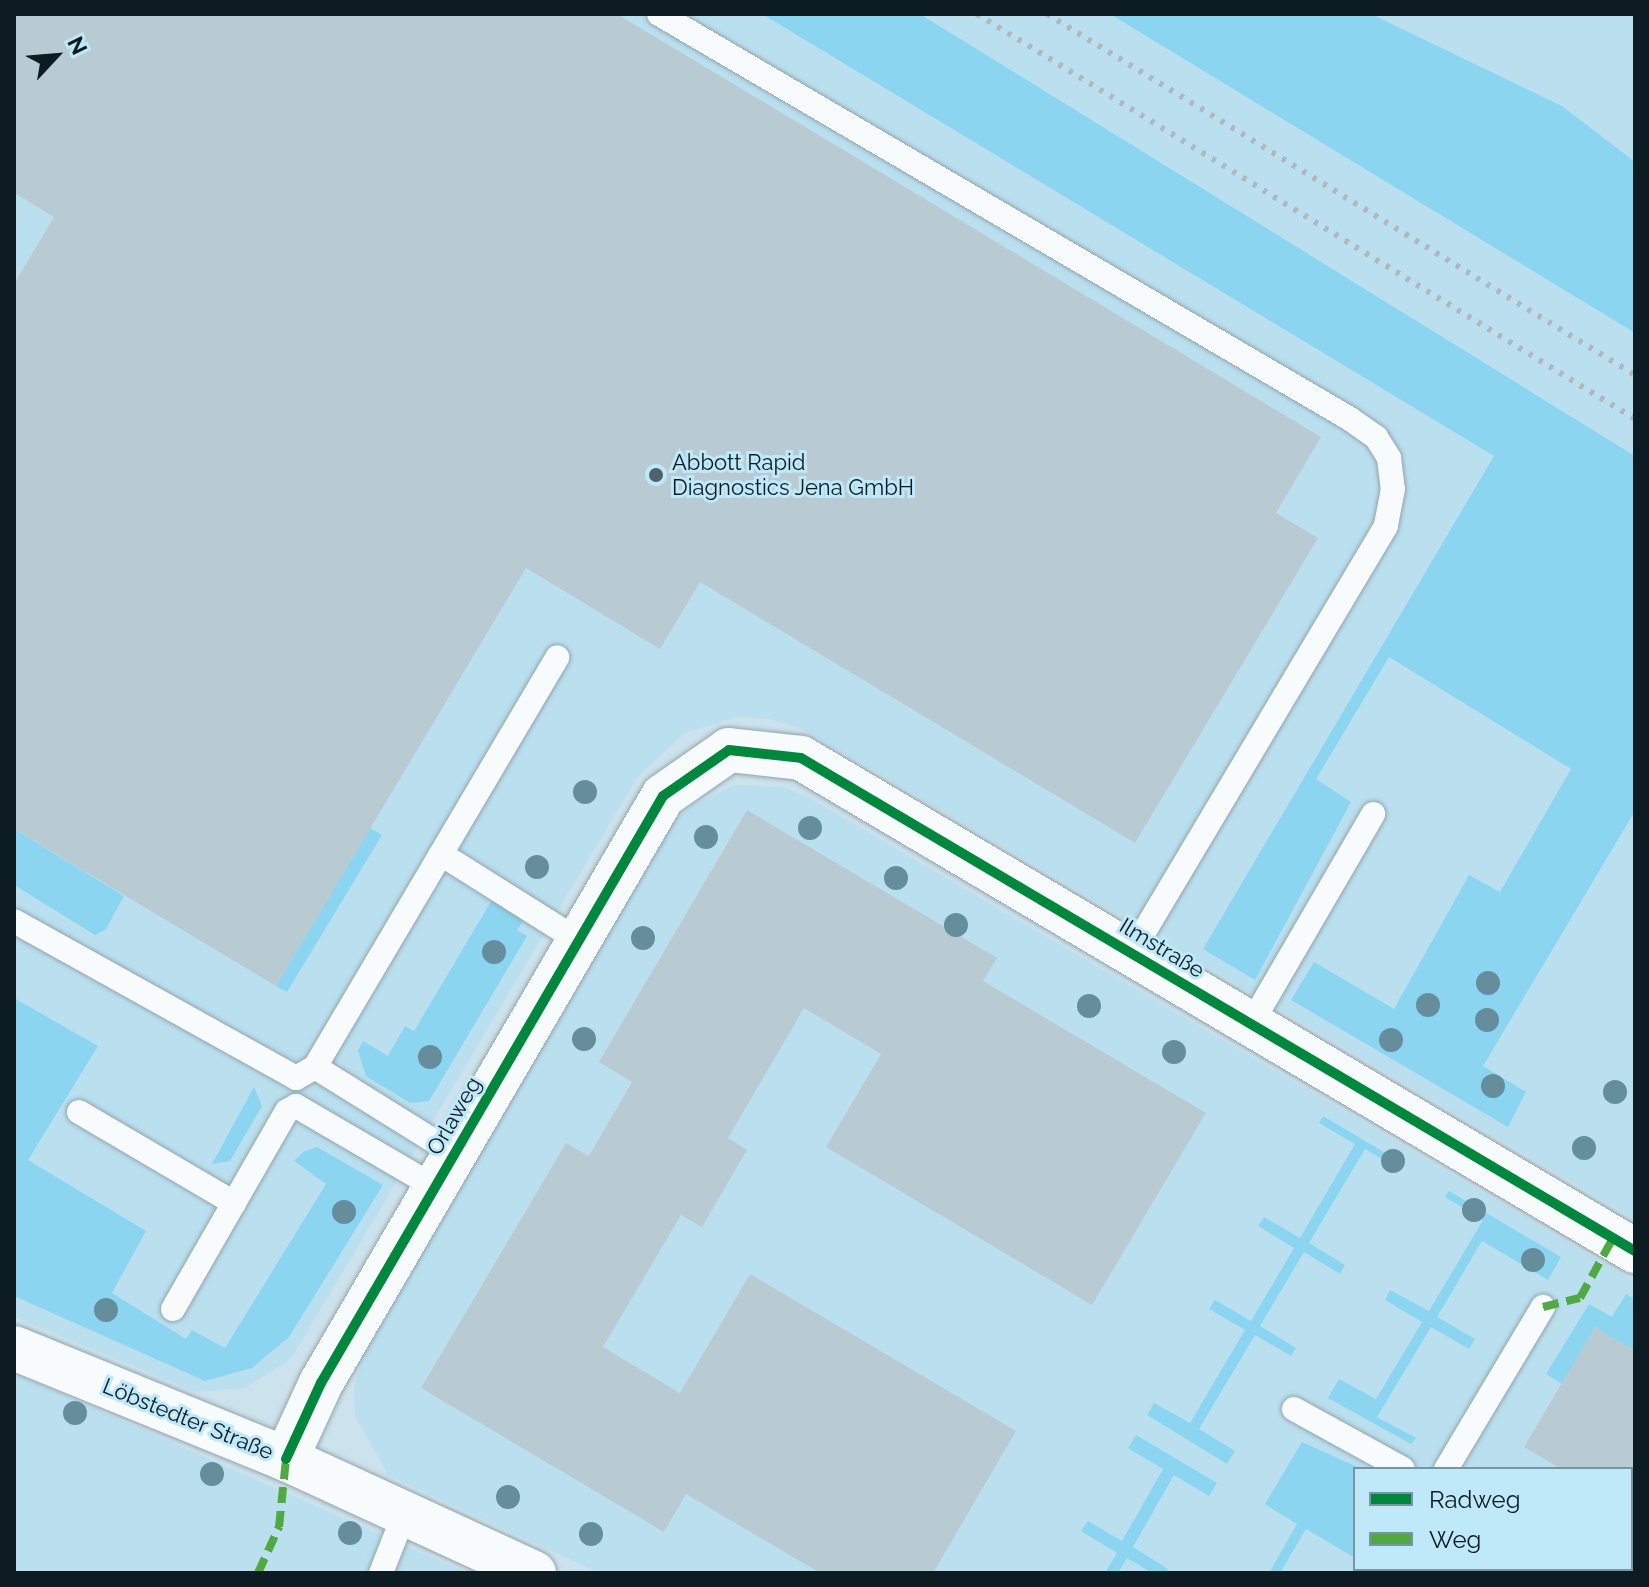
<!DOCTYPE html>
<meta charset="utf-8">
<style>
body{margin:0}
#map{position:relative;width:1649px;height:1587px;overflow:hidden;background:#cce2ec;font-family:Raleway,sans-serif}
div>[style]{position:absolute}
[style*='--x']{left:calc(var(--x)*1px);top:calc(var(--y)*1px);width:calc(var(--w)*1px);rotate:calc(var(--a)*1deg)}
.built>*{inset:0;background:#bae0f0}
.green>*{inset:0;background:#8bd5f0}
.building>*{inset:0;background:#b9cbd2}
.roads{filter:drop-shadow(0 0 2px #94a5ac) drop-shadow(0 0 2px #94a5ac)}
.service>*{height:24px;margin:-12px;padding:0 12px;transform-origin:12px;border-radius:12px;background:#f7fbfc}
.minor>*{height:44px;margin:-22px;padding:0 22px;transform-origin:22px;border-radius:22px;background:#f7fbfc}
.rail>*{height:6px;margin-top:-3px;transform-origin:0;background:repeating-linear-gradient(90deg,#b2b8ba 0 4px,transparent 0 12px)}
.quiet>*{height:8px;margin-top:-4px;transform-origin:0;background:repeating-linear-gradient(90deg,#50a943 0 16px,transparent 0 24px)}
.cycleway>*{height:10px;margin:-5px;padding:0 5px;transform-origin:5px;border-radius:5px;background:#00873e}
.trees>*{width:24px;height:24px;margin:-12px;border-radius:50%;background:#668d9c}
.dots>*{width:22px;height:22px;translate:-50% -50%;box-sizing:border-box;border:4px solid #bfe8f9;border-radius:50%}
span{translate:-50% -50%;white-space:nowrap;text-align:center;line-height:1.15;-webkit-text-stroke:6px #bfe8f9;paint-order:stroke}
.poi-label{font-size:22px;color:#0c1c22}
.left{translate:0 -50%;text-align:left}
.street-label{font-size:22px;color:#0c1c22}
.frame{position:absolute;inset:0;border:16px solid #0c1c22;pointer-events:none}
.legend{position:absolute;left:1353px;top:1467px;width:280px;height:104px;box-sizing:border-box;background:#bfe8f9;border:2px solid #7796a3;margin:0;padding:10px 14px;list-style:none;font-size:24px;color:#0c1c22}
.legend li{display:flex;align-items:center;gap:16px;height:40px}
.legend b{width:40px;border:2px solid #7796a3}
.north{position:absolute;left:16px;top:16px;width:80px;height:80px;-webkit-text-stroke:6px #bfe8f9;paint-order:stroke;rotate:64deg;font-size:22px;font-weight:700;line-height:32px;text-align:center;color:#0c1c22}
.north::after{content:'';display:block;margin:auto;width:28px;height:36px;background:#0c1c22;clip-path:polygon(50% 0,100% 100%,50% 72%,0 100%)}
</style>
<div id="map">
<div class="built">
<div style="clip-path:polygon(14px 14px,762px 14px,1635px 540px,1635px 1219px,855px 759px,802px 729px,771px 719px,737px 717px,685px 733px,637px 778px,291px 1359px,245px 1388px,196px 1392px,14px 1317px)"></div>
<div style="clip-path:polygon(920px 14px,1110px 14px,1423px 202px,1635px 333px,1635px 456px)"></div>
<div style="clip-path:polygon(1371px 14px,1635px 14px,1635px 162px,1623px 154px)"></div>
<div style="clip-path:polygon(evenodd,734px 785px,784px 787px,812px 799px,1635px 1282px,1635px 1573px,599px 1573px,388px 1475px,355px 1416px,354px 1386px,365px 1347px,674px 822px,691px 806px,734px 785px,1355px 1469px,1631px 1469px,1631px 1569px,1355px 1569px,1355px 1469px)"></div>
<div style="clip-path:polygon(14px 1373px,341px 1517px,467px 1573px,14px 1573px)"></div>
</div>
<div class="green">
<div style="clip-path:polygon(762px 14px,920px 14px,1635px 456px,1635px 811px,1483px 1066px,1526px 1092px,1508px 1127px,1291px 1000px,1314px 962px,1394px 1009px,1469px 875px,1500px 892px,1571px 769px,1389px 657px,1316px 779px,1351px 802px,1255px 980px,1203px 949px,1494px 456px)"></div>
<div style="clip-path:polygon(1110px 14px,1371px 14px,1562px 106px,1635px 162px,1635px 333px)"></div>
<div style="clip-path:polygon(370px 828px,382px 835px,287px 992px,276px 986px)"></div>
<div style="clip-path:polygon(14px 829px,124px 896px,106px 929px,95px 935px,14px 885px)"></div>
<div style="clip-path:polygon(492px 900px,523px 921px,517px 930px,527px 936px,429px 1101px,410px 1103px,366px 1076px,358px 1051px,363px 1041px,388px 1056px,405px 1026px,414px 1031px)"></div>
<div style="clip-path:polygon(14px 998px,98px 1046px,28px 1160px,146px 1231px,112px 1293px,186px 1339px,192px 1330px,225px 1348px,326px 1184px,294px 1161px,303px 1152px,317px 1147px,383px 1185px,289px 1337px,252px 1368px,205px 1381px,14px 1296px)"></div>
<div style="clip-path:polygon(254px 1087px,262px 1106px,230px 1161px,212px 1164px)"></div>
<div style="clip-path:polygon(1323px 1116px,1404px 1164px,1401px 1170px,1365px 1149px,1309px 1243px,1345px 1265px,1340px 1274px,1304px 1252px,1260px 1326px,1296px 1348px,1291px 1356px,1255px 1335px,1199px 1429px,1235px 1451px,1227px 1464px,1147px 1415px,1154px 1403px,1190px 1423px,1245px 1330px,1209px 1309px,1215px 1300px,1251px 1321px,1294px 1248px,1258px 1226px,1264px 1217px,1300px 1238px,1355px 1144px,1319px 1123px)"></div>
<div style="clip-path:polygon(1449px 1191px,1561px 1257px,1548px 1280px,1482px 1241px,1437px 1317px,1475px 1339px,1469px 1349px,1431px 1327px,1377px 1417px,1416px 1438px,1411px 1444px,1328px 1398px,1339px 1379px,1376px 1399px,1422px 1322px,1385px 1300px,1390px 1290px,1429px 1311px,1483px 1220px,1445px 1197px)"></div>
<div style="clip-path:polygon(1626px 1294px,1635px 1299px,1635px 1351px,1595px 1327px,1562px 1384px,1546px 1374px,1589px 1304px,1612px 1317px)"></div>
<div style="clip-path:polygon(1136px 1435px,1217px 1483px,1209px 1496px,1174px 1475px,1133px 1547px,1168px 1569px,1166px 1573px,1152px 1573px,1127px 1558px,1118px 1573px,1105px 1573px,1117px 1553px,1081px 1531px,1088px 1521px,1122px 1541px,1163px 1469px,1128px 1448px)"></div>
<div style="clip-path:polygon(1302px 1442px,1362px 1469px,1355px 1469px,1355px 1558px,1306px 1529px,1280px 1573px,1269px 1573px,1297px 1524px,1265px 1504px)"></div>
<div style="clip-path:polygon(1631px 1535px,1635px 1573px,1374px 1569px,1631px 1569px)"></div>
</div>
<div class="building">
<div style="clip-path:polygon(14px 14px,617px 14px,1321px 437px,1276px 513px,1318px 538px,1135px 843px,700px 582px,660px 649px,526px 568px,276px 986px,14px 829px,14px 284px,54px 217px,14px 193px)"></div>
<div style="clip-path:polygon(747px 810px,997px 958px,983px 981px,1206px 1113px,1092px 1305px,826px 1147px,881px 1054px,804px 1008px,728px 1138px,747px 1150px,702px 1227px,681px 1215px,603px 1347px,680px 1393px,750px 1274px,1016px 1431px,933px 1573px,820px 1573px,686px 1494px,664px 1532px,421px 1388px,566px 1143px,589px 1156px,632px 1082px,599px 1062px)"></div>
<div style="clip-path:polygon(1595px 1327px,1635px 1351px,1635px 1469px,1561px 1469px,1524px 1447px)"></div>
</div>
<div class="roads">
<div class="service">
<div style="--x:659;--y:14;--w:801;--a:30.37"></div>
<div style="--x:1350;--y:419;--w:32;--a:35"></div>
<div style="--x:1376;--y:437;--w:25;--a:58"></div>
<div style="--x:1389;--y:458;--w:31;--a:83"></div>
<div style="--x:1393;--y:489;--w:38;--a:101"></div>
<div style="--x:1386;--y:526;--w:497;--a:120.8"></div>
<div style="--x:441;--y:854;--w:163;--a:32.2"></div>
<div style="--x:14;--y:921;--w:323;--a:29.1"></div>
<div style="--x:296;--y:1078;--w:22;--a:-30"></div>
<div style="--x:315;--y:1067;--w:476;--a:-59.4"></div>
<div style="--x:1251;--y:1024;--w:243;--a:-59.8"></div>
<div style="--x:315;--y:1067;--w:165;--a:31.9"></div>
<div style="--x:79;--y:1112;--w:180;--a:30.4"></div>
<div style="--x:173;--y:1309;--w:228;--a:-60.1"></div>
<div style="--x:287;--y:1111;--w:10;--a:-29"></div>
<div style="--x:296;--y:1106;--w:161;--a:30.2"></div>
<div style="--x:1294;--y:1409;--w:124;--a:28.8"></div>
<div style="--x:1446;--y:1469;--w:189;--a:-59.1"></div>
<div style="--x:381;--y:1573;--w:62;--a:-68.4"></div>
</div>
<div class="minor">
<div style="--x:14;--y:1348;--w:294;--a:22.2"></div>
<div style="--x:286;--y:1459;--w:273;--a:24.7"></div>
<div style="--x:286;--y:1459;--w:84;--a:-65.3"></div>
<div style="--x:321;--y:1383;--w:679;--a:-59.77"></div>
<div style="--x:663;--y:796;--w:80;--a:-34.9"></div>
<div style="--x:729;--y:750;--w:72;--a:6.3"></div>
<div style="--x:801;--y:758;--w:969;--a:30.59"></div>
</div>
</div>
<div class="rail">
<div style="--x:977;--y:14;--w:773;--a:31.61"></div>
<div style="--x:1047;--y:14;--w:690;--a:31.55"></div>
</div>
<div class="quiet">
<div style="--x:1543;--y:1307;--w:38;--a:-14"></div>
<div style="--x:1580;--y:1298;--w:68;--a:-61.2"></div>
<div style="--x:258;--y:1573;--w:51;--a:-65.5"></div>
<div style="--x:279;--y:1527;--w:68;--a:-84.1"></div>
</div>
<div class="cycleway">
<div style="--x:286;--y:1459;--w:84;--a:-65.3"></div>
<div style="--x:321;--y:1383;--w:679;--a:-59.77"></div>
<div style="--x:663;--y:796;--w:80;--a:-34.9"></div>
<div style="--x:729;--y:750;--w:72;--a:6.3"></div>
<div style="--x:801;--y:758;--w:969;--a:30.59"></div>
</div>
<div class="trees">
<div style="left:585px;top:792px"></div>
<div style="left:810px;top:828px"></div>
<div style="left:706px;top:837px"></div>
<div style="left:537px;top:867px"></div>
<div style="left:896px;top:878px"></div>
<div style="left:956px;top:925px"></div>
<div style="left:643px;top:938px"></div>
<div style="left:494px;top:952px"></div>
<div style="left:1488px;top:983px"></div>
<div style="left:1428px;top:1005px"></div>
<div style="left:1089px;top:1006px"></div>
<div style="left:1487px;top:1020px"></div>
<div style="left:584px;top:1039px"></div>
<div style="left:1391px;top:1040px"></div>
<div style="left:1174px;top:1052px"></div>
<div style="left:430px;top:1057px"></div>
<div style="left:1493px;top:1086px"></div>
<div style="left:1615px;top:1092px"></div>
<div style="left:1584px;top:1148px"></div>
<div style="left:1393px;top:1161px"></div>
<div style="left:1474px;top:1210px"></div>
<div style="left:344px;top:1212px"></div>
<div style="left:1533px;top:1260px"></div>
<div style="left:106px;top:1310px"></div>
<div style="left:75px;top:1413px"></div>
<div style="left:212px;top:1474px"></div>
<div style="left:508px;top:1497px"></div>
<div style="left:350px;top:1533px"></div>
<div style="left:591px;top:1534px"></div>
</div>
<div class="dots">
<div style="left:656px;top:475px;background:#4f6169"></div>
</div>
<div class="poi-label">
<span class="left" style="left:672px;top:475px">Abbott Rapid<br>Diagnostics Jena GmbH</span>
</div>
<div class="street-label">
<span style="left:1162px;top:948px;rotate:31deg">Ilmstraße</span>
<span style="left:454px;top:1116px;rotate:-60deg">Orlaweg</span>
<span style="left:188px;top:1419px;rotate:22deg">Löbstedter Straße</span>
</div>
<div class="frame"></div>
<ul class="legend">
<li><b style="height:10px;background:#00873e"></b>Radweg</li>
<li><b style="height:10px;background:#50a943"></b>Weg</li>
</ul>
<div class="north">N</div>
</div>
